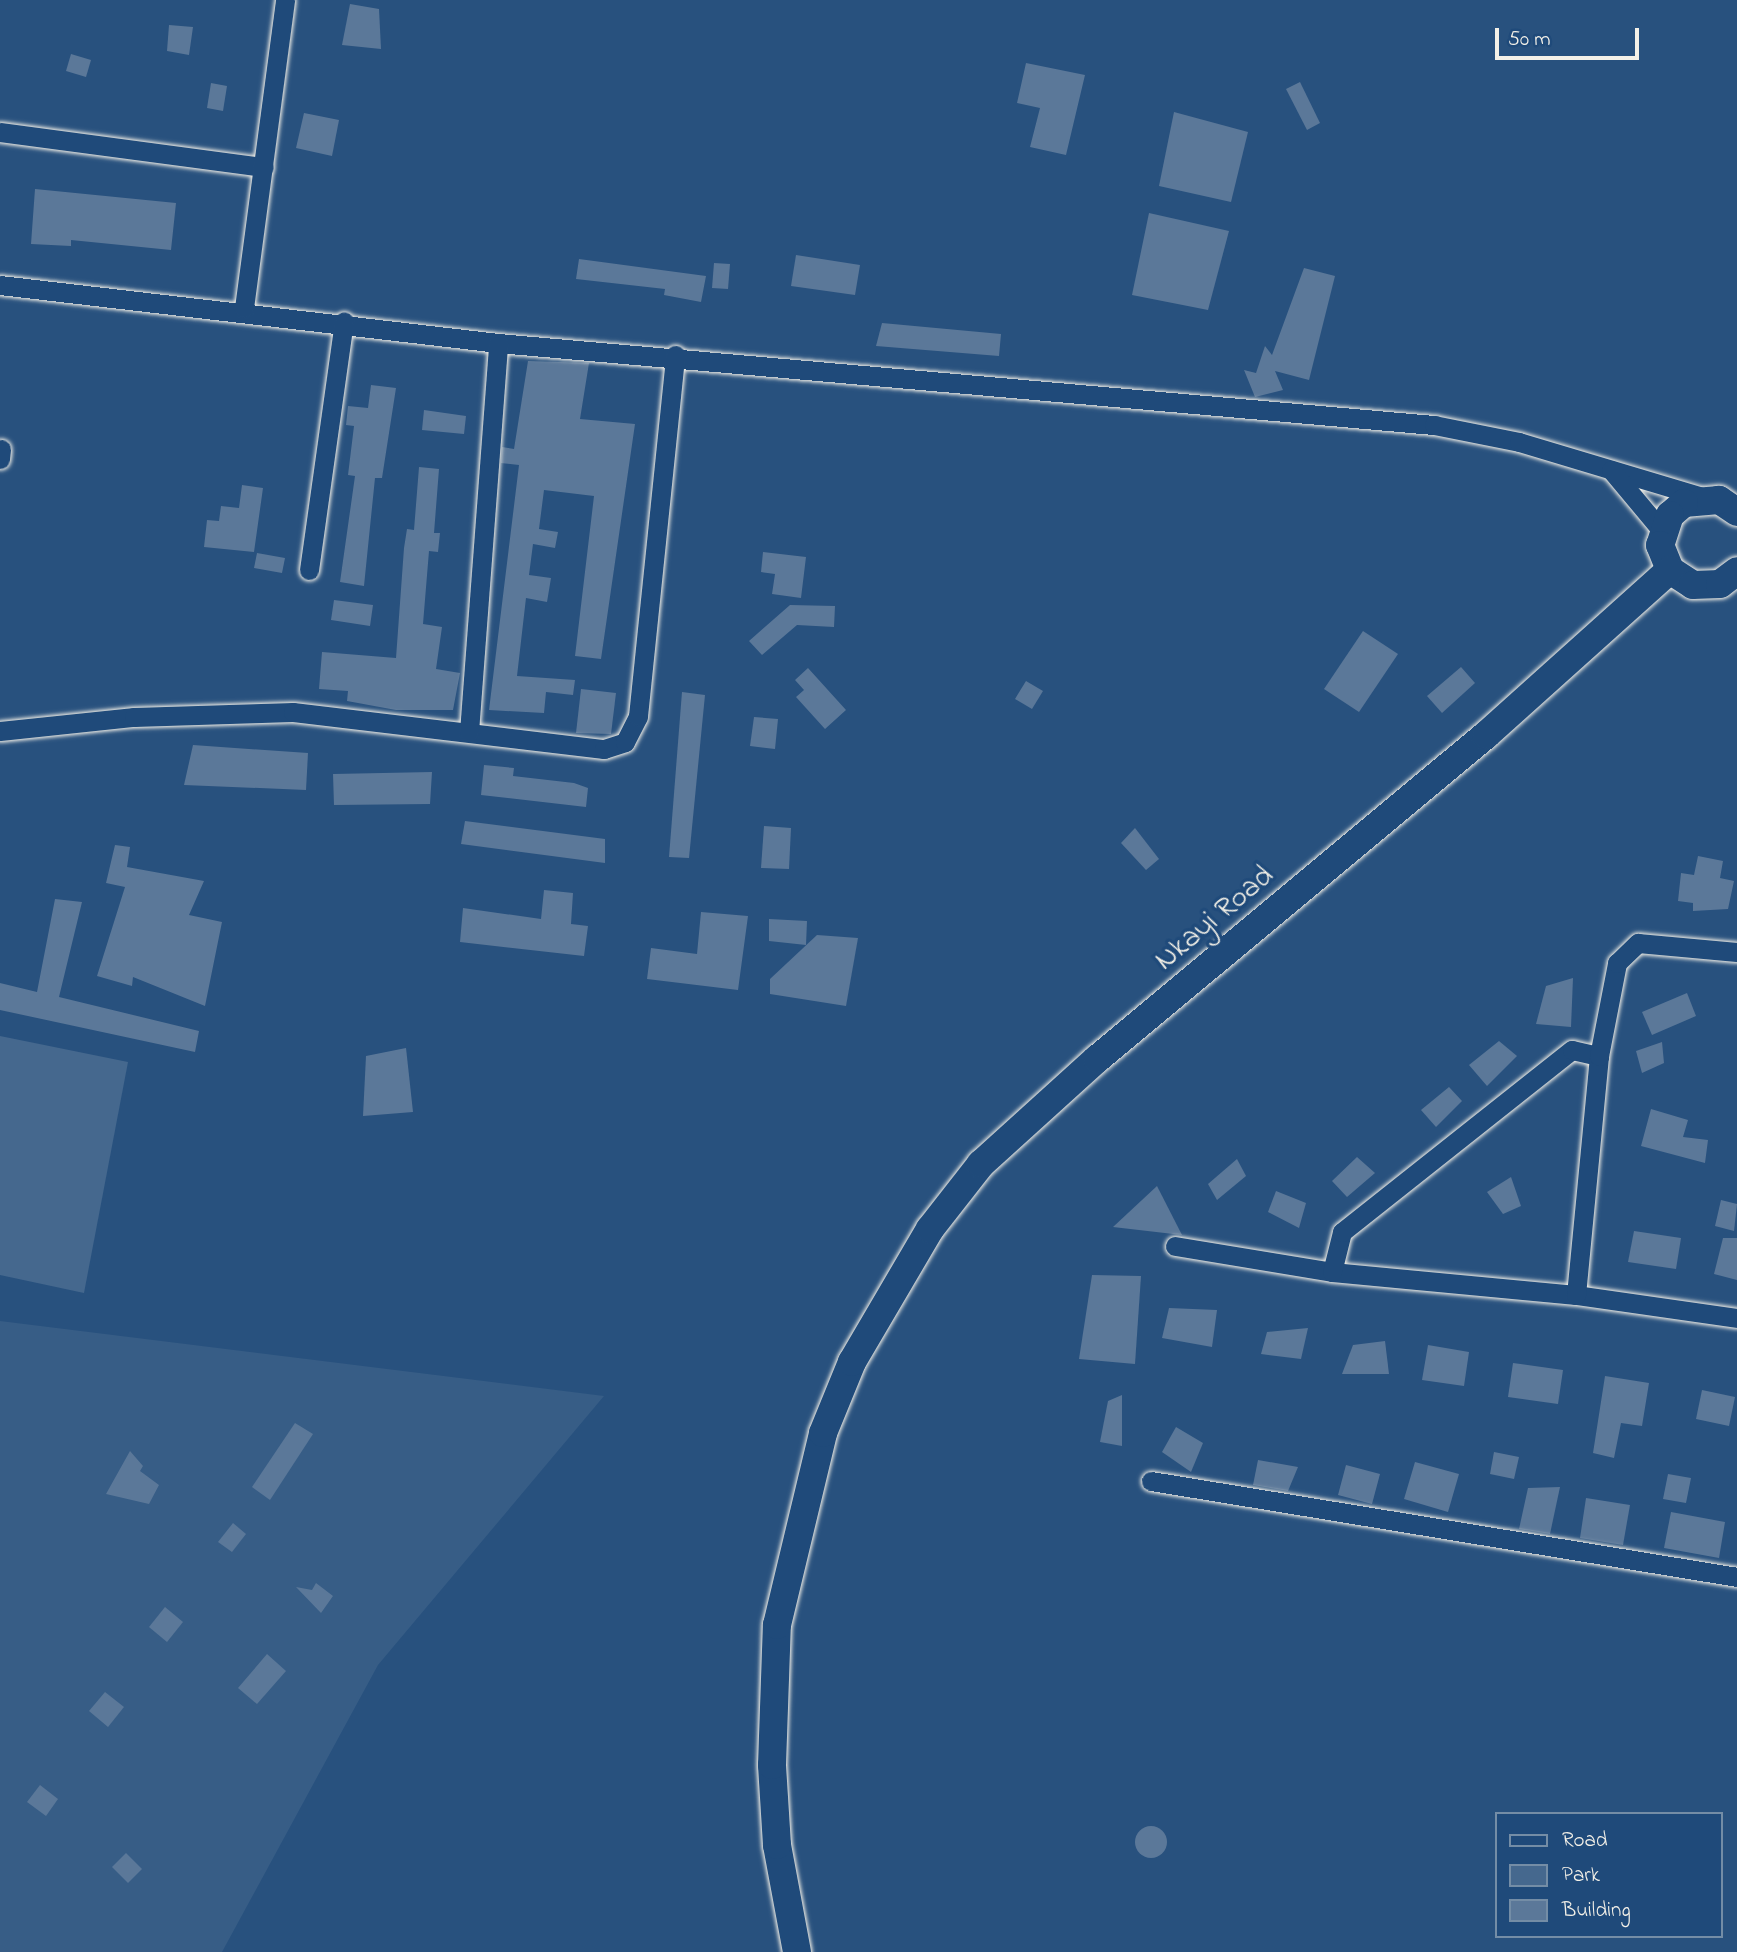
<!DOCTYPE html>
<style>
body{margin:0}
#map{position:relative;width:1737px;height:1952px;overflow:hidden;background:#28517e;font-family:"Indie Flower",sans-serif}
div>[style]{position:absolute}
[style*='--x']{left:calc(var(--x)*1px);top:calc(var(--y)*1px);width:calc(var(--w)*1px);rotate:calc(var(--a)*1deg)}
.built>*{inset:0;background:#375d86}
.green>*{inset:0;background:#45688e}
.building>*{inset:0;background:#5b7899}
.round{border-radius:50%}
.roads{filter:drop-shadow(0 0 2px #f4f1e8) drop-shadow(0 0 2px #f4f1e8)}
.minor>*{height:19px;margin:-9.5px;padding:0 9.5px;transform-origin:9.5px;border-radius:9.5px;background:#1f4a7a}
.secondary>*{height:28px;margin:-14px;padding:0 14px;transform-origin:14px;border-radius:14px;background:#1f4a7a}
span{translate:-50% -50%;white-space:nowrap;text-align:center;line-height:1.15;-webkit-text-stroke:7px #1f4a7a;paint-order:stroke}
.street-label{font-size:30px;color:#f4f1e8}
.legend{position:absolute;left:1495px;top:1812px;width:228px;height:126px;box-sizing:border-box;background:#1f4a7a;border:2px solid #748da6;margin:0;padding:9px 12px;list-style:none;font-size:21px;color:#f4f1e8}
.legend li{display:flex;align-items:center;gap:14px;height:35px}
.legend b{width:35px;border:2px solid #748da6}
.scale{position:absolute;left:1495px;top:28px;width:144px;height:32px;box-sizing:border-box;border:4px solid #f4f1e8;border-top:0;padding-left:9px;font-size:21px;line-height:24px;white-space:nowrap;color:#f4f1e8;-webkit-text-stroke:5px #1f4a7a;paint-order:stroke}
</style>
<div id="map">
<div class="built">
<div style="clip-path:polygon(0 1321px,604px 1396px,378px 1665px,222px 1952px,0 1952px)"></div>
</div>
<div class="green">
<div style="clip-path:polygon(0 1036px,128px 1062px,84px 1293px,0 1275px)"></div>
</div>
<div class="building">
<div style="clip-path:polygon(350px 4px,379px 9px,381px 49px,342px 45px)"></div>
<div style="clip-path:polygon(169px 25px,193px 27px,189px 55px,167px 51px)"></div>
<div style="clip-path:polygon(71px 54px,91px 60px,86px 77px,66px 71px)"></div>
<div style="clip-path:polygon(1026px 63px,1085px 75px,1066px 155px,1030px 147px,1040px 108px,1017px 103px)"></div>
<div style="clip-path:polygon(1300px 82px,1320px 123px,1307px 130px,1286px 89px)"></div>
<div style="clip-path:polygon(211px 83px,227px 86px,223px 111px,207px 108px)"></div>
<div style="clip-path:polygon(1174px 112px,1248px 132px,1231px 202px,1159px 186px)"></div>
<div style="clip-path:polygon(304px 113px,339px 120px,332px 156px,296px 148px)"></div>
<div style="clip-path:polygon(35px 189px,176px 203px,171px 250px,71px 240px,71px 246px,31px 244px)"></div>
<div style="clip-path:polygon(1149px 213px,1229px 231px,1208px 310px,1132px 295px)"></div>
<div style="clip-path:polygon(796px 255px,860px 265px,855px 295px,791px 286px)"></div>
<div style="clip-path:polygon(579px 259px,706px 276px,701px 302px,664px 295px,665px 289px,576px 279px)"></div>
<div style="clip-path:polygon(714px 263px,730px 264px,728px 289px,712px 288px)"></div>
<div style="clip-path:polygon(1304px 268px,1335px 276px,1309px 380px,1275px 371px,1283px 390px,1255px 397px,1244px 370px,1256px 373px,1265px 346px,1272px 355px)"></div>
<div style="clip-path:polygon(882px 323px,1001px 334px,999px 356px,876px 346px)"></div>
<div style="clip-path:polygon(528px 361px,589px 363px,580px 419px,635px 424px,601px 659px,575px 656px,594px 496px,544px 490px,539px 529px,558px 532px,555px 548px,533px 544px,529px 575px,551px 578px,547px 602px,526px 598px,517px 676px,575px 680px,573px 695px,546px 692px,544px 713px,489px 710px,519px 465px,501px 463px,502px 447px,514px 449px)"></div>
<div style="clip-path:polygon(371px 385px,396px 388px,382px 478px,375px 478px,364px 586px,340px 582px,355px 476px,348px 475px,354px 426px,346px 425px,348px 406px,368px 408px)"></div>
<div style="clip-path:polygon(424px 410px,466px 416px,464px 434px,422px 430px)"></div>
<div style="clip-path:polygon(419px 467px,439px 469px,434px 533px,440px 533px,438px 552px,429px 551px,423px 624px,442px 627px,436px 669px,460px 673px,453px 710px,396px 710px,347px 701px,348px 691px,319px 689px,322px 652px,396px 658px,404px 548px,407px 529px,414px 530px)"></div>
<div style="clip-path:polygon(242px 485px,263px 488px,254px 552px,204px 547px,207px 520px,219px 521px,221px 506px,239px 508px)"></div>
<div style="clip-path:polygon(763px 552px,806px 557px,801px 598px,772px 594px,775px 574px,761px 572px)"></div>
<div style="clip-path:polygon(257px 553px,285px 558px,282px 573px,254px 568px)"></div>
<div style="clip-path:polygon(334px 600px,373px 605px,370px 626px,331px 620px)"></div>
<div style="clip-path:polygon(790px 605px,835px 606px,834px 627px,797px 625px,762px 655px,749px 641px)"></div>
<div style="clip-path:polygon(1363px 631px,1398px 654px,1359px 712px,1324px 689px)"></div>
<div style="clip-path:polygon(1461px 667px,1475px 683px,1442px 713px,1427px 696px)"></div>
<div style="clip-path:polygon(808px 668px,846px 710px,825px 729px,796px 697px,804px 690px,795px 680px)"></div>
<div style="clip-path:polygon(1026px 681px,1043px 691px,1032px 709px,1015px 699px)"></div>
<div style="clip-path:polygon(581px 689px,616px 693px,611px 734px,576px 733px)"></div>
<div style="clip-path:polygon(682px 692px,705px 695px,689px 858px,669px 857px)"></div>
<div style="clip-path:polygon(754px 717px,778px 719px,775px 749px,750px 746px)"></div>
<div style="clip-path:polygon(193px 745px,308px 753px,306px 790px,184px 785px)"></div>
<div style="clip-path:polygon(484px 765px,514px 768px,513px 776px,574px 783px,588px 788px,586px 807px,481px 795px)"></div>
<div style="clip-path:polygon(432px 772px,430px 804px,334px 805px,333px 774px)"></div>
<div style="clip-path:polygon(465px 821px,605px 839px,605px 863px,461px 844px)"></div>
<div style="clip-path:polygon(764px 826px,791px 828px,789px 869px,761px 868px)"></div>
<div style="clip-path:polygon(1135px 828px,1159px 859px,1146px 870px,1121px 843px)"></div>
<div style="clip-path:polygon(115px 845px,130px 847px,127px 867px,204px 881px,189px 915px,222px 922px,205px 1006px,133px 977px,132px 986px,97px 976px,125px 887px,106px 883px)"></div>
<div style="clip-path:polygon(1698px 856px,1723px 861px,1720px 878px,1734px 881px,1728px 909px,1693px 911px,1693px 903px,1678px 901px,1681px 873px,1694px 875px)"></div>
<div style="clip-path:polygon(544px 890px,573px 893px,571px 924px,588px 926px,584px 956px,460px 942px,463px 908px,541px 919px)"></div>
<div style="clip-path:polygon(55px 899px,82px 902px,59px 997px,199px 1031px,195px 1052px,0 1010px,0 983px,37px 992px)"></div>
<div style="clip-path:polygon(701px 912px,748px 916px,738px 990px,647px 979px,651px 948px,697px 954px)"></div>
<div style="clip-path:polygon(769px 919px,807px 921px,806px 945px,769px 941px)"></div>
<div style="clip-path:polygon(817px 935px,858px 938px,846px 1006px,770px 994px,770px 979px)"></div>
<div style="clip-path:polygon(1573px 978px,1571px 1027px,1536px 1024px,1546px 986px)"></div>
<div style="clip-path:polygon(1687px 993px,1696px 1016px,1652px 1035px,1642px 1012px)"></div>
<div style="clip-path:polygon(1499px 1041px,1517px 1056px,1487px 1086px,1469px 1065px)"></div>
<div style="clip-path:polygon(1662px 1042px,1664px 1063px,1642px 1073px,1636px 1051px)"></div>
<div style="clip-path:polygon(406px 1048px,413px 1112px,363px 1116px,366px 1056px)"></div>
<div style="clip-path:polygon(1449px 1087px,1462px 1101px,1436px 1127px,1421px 1110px)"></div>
<div style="clip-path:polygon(1651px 1109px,1688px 1120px,1683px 1137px,1708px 1140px,1705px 1163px,1641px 1146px)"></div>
<div style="clip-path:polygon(1357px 1157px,1375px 1173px,1347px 1197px,1332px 1181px)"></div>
<div style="clip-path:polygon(1237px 1159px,1246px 1176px,1217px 1200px,1208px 1184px)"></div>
<div style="clip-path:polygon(1511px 1177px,1521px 1206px,1503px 1214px,1487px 1192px)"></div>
<div style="clip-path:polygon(1157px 1186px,1182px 1235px,1113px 1227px)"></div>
<div style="clip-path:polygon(1276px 1191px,1306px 1203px,1299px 1228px,1268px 1212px)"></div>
<div style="clip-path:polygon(1721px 1200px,1737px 1204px,1734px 1231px,1715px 1226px)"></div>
<div style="clip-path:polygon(1634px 1231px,1681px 1238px,1676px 1269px,1628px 1262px)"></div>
<div style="clip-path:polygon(1723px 1238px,1737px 1238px,1737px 1280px,1714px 1274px)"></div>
<div style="clip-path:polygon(1092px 1275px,1141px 1276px,1135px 1364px,1079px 1359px)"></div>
<div style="clip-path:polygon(1169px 1308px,1217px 1310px,1212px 1347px,1162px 1338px)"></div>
<div style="clip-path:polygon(1308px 1328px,1301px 1359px,1261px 1354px,1267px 1332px)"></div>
<div style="clip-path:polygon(1385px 1341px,1389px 1374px,1342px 1374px,1353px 1345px)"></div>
<div style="clip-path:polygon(1428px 1345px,1469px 1352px,1464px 1386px,1422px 1380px)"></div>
<div style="clip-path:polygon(1513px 1363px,1563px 1370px,1558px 1404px,1508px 1397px)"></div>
<div style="clip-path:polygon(1605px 1376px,1649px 1383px,1642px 1426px,1621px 1423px,1614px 1458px,1593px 1453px)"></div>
<div style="clip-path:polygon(1702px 1390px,1735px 1397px,1729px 1426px,1696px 1419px)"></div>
<div style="clip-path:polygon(1122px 1395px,1122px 1446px,1100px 1442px,1108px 1401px)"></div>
<div style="clip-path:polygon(295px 1423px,313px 1434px,270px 1500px,252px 1487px)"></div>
<div style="clip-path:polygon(1176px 1427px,1203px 1443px,1191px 1472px,1162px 1452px)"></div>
<div style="clip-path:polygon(130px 1451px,143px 1466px,140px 1471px,159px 1485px,149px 1504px,106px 1494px)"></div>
<div style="clip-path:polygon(1494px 1452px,1519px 1457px,1514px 1479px,1490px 1474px)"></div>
<div style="clip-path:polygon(1258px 1460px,1298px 1467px,1288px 1491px,1253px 1485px)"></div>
<div style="clip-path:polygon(1415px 1462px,1459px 1474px,1448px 1512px,1404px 1499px)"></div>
<div style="clip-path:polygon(1346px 1465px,1380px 1474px,1372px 1504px,1338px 1495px)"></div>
<div style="clip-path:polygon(1668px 1474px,1691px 1478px,1686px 1503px,1663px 1499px)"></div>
<div style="clip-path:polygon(1560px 1487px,1550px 1534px,1519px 1529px,1528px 1488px)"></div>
<div style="clip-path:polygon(1586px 1498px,1630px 1505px,1623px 1545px,1580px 1538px)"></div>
<div style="clip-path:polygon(1671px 1512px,1725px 1522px,1719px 1558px,1664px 1548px)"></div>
<div style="clip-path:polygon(233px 1523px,246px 1534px,232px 1552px,218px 1542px)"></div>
<div style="clip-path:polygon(316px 1583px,333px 1596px,321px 1613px,296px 1587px,312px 1590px)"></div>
<div style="clip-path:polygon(165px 1607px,183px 1622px,167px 1642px,149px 1627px)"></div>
<div style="clip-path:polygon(267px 1654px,286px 1671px,257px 1704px,238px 1688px)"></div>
<div style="clip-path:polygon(105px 1692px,124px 1707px,108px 1727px,89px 1711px)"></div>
<div style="clip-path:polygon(40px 1785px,58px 1799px,46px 1816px,27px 1802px)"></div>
<div class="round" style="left:1135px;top:1826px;width:32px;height:32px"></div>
<div style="clip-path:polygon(126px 1853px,142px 1869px,128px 1883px,112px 1867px)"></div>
</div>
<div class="roads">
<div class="minor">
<div style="--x:0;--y:132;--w:266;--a:7.6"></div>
<div style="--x:0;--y:285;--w:501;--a:6.64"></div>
<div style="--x:498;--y:343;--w:940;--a:5.01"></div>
<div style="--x:1434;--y:425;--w:87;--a:11.3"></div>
<div style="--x:1519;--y:442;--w:191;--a:16.7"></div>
<div style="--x:244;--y:308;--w:311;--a:-82.4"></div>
<div style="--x:0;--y:459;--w:10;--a:-84"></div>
<div style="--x:1611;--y:470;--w:80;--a:50.1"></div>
<div style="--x:309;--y:570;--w:251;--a:-82"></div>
<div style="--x:0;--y:731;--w:135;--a:-6"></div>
<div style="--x:134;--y:717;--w:159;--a:-1.8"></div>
<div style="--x:293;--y:712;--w:313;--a:6.8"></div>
<div style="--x:604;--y:749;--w:22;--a:-18"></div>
<div style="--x:625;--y:742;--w:29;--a:-63"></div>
<div style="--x:638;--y:716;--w:363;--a:-84.1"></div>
<div style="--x:469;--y:732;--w:390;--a:-85.7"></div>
<div style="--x:1175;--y:1246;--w:159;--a:9.4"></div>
<div style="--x:1332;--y:1272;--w:245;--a:5.4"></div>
<div style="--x:1576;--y:1295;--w:163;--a:8.1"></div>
<div style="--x:1332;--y:1272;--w:41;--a:-76"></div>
<div style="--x:1342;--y:1232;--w:293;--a:-38.4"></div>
<div style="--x:1572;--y:1050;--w:28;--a:13"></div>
<div style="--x:1576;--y:1295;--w:240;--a:-84.5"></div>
<div style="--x:1599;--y:1056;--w:95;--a:-79"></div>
<div style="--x:1617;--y:963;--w:29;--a:-44"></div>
<div style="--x:1638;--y:943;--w:99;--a:5.2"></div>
<div style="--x:1151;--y:1481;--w:594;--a:9.3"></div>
</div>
<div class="secondary">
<div style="--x:1737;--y:512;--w:22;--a:-146"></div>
<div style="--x:1719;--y:500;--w:35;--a:175"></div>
<div style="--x:1684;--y:503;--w:18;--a:139"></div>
<div style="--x:1670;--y:515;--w:32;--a:108"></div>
<div style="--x:1660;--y:545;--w:27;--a:68"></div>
<div style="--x:1670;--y:570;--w:27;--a:33"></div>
<div style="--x:1693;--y:585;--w:27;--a:-2"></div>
<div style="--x:1720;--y:584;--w:21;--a:-37"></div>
<div style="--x:797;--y:1952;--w:109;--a:-100.6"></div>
<div style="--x:777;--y:1845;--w:80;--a:-93.6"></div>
<div style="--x:772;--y:1765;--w:140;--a:-88"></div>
<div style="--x:777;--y:1625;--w:197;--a:-76.5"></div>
<div style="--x:823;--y:1433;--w:77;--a:-67.8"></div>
<div style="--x:852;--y:1362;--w:154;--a:-59.6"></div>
<div style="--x:930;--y:1229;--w:83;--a:-51.9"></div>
<div style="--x:981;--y:1164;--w:156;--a:-42.2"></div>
<div style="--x:1097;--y:1059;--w:506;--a:-39.79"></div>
<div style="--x:1486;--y:735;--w:247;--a:-41.9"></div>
</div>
</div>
<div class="street-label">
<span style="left:1215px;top:919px;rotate:-40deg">Nkayi Road</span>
</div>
<ul class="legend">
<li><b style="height:9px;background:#1f4a7a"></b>Road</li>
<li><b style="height:19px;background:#45688e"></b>Park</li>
<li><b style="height:19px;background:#5b7899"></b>Building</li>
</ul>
<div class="scale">50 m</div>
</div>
